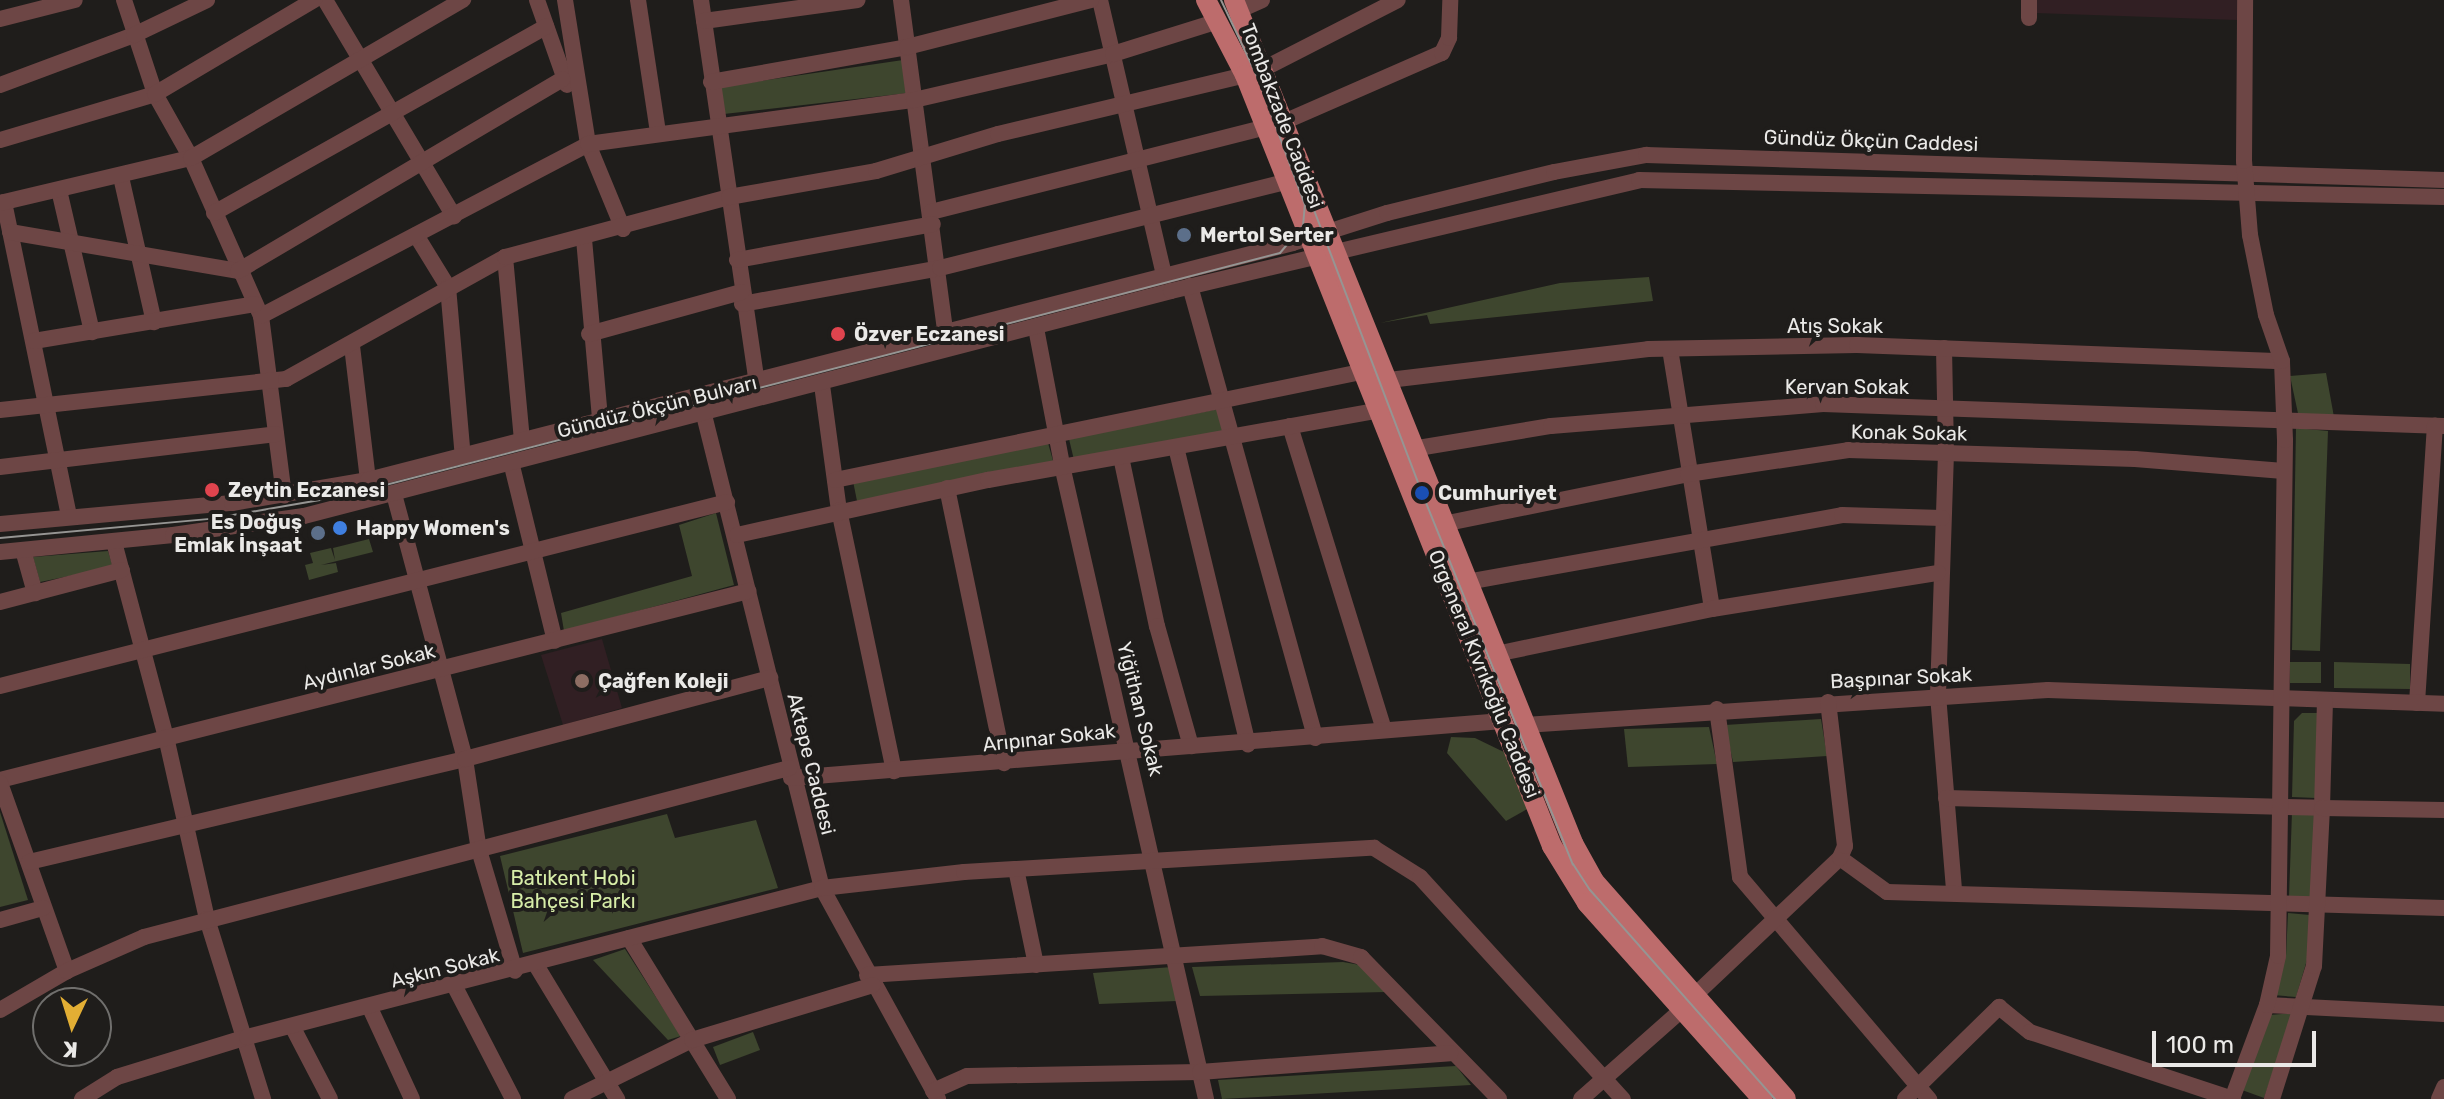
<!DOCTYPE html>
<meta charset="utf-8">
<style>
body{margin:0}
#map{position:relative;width:2444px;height:1099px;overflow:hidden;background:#1f1d1b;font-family:Rubik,sans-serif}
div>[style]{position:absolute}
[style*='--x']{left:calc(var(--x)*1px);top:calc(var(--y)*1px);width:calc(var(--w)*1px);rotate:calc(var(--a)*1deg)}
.education>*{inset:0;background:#311f23}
.green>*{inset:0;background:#3e462e}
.minor>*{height:16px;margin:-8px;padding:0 8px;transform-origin:8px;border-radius:8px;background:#6d4645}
.major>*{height:20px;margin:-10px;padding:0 10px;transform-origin:10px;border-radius:10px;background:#bd6c6c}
.tram>*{height:2px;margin:-1px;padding:0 1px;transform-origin:1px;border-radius:1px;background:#969593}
.dots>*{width:22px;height:22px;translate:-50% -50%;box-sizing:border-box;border:4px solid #1f1d1b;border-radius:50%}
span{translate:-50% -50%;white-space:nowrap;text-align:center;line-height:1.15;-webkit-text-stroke:8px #1f1d1b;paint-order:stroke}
.street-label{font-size:20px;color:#eae9e7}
.poi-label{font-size:20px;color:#eae9e7;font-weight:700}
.left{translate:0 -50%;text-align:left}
.right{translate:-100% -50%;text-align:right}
.park-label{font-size:20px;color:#d7eda8}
.north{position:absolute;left:32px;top:987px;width:80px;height:80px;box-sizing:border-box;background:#1f1d1b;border:2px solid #706f6d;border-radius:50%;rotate:184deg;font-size:22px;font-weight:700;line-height:32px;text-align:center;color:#eae9e7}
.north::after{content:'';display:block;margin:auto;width:28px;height:36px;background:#e2ae34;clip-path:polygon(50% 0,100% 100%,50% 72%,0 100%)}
.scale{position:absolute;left:2152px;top:1031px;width:164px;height:36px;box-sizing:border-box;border:4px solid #eae9e7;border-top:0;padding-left:10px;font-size:24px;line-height:28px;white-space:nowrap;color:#eae9e7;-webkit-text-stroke:6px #1f1d1b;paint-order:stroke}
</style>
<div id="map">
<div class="education">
<div style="clip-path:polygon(2035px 0,2237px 0,2237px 20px,2035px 13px)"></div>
<div style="clip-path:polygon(602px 639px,622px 708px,563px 725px,541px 655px)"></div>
</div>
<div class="green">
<div style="clip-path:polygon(903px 60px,908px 93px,724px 114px,720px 87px)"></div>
<div style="clip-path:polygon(1649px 277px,1653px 301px,1430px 324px,1427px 315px,1380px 323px,1560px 283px)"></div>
<div style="clip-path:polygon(2326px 373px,2334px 417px,2299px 418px,2290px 376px)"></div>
<div style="clip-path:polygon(1218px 409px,1223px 433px,1074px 460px,1069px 439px)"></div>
<div style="clip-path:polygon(2296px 428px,2328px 431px,2320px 651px,2292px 650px)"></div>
<div style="clip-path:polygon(1048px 443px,1054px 464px,857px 501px,853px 481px)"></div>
<div style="clip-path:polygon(716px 513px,734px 585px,564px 631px,561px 613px,692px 576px,679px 525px)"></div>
<div style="clip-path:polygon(369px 539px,373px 552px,321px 565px,336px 563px,338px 572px,309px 580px,305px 565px,313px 563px,310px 553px,331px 548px,335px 560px,333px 548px)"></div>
<div style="clip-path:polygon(108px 551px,113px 567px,40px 582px,33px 557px)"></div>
<div style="clip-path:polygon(2290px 662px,2321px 662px,2321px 683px,2290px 683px)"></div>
<div style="clip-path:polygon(2334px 662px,2410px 664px,2410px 689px,2334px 688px)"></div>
<div style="clip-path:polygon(2302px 713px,2318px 713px,2316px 798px,2292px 797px,2294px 721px)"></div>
<div style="clip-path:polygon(1821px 719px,1827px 756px,1733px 762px,1725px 725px)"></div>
<div style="clip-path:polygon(1709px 727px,1717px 764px,1628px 767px,1624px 729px)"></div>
<div style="clip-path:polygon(1451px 737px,1475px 738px,1510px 755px,1529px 808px,1506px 821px,1447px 753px)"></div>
<div style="clip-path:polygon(0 812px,28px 900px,0 907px)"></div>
<div style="clip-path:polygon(2292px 812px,2315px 813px,2313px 897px,2289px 897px)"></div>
<div style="clip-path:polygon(667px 814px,675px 838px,756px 820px,778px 888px,523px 953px,500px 856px)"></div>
<div style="clip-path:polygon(2288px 913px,2310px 915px,2307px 960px,2296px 997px,2273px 995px,2286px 956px)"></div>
<div style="clip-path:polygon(625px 949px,681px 1036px,668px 1040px,593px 960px)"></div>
<div style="clip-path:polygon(1343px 962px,1360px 965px,1387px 992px,1200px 996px,1192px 967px)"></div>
<div style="clip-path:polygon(1172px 967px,1177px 1001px,1099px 1004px,1093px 973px)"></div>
<div style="clip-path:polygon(2293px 1013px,2264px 1098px,2242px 1090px,2269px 1015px)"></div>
<div style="clip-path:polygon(753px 1032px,760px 1050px,720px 1065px,713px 1047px)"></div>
<div style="clip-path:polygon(1456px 1066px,1471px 1085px,1222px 1099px,1218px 1080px)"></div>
</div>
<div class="minor">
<div style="--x:124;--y:0;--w:99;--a:71.7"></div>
<div style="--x:155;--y:94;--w:73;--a:60.6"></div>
<div style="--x:191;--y:158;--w:173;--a:66.1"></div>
<div style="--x:261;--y:316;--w:181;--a:82.7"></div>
<div style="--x:325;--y:0;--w:252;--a:59.2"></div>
<div style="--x:537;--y:0;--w:90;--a:70.6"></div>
<div style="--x:565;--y:0;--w:146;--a:80.9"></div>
<div style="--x:588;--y:144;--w:92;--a:67.6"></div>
<div style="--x:638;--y:0;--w:134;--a:81.4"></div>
<div style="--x:701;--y:0;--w:381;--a:81.7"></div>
<div style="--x:901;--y:0;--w:332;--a:82.4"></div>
<div style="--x:1100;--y:0;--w:281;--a:76.9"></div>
<div style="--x:1240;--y:10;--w:24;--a:-24"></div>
<div style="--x:2029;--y:18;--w:18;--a:-90"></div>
<div style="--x:0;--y:19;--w:77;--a:-14.2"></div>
<div style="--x:704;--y:21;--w:155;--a:-7.8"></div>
<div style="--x:1265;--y:68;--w:149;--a:-27.1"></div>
<div style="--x:711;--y:82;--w:199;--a:-10.1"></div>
<div style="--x:907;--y:47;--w:190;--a:-14.3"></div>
<div style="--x:0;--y:85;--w:143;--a:-20.5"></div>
<div style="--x:134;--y:35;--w:81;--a:-25.6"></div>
<div style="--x:1286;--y:121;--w:170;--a:-23.6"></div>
<div style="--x:1442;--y:53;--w:17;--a:-65"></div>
<div style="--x:1449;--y:38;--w:38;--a:-88"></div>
<div style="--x:0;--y:140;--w:162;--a:-16.5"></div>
<div style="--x:155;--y:94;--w:185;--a:-30.6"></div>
<div style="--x:121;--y:177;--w:149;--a:77.2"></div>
<div style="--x:59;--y:190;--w:146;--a:76.9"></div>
<div style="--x:4;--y:202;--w:321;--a:78.3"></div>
<div style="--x:0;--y:203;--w:196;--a:-13.3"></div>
<div style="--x:191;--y:158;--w:315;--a:-30.2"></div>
<div style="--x:931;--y:212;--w:342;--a:-14.2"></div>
<div style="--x:214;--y:213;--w:381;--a:-29.3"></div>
<div style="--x:10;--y:232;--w:231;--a:9.7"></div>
<div style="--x:238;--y:271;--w:377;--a:-30.6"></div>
<div style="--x:416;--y:235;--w:61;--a:58.4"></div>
<div style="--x:448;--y:287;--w:171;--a:85"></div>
<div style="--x:584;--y:239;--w:180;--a:84.9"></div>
<div style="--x:505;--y:257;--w:184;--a:84.7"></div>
<div style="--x:737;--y:260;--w:199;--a:-10.4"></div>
<div style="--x:1190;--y:286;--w:469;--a:74.5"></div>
<div style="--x:742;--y:304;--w:201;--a:-10.3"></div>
<div style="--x:940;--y:268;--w:355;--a:-14"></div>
<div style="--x:261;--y:316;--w:369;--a:-27.7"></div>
<div style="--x:588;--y:144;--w:329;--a:-7.7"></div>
<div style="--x:914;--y:100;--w:204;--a:-13"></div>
<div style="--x:1113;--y:54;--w:110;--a:-17.4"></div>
<div style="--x:1036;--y:328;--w:145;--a:79.2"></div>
<div style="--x:1063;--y:470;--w:645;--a:77.19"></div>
<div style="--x:589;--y:334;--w:158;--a:-15.4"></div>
<div style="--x:34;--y:341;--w:224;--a:-9.5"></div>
<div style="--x:352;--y:346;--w:135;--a:83.2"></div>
<div style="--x:1944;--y:348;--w:105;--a:88.9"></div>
<div style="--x:1946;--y:453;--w:242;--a:91.9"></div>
<div style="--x:1938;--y:695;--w:197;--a:85.3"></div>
<div style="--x:1670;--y:349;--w:263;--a:80.8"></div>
<div style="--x:1389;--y:380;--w:261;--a:-6.8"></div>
<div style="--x:1648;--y:349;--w:209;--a:-1.1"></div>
<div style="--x:1857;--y:345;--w:425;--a:2.2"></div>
<div style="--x:822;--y:385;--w:126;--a:82.3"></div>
<div style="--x:839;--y:510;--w:267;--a:78.1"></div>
<div style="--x:0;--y:410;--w:288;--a:-6.2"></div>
<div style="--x:286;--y:379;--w:251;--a:-29.1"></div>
<div style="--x:505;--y:257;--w:232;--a:-15"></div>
<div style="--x:729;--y:197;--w:149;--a:-10"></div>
<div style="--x:876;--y:171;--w:127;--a:-16.9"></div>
<div style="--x:998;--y:134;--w:254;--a:-13.4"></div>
<div style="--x:704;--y:415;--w:487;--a:76"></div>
<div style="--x:822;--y:888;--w:241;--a:61.2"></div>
<div style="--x:1290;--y:426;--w:318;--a:72.8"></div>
<div style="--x:1176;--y:447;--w:306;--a:76.4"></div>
<div style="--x:1412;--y:449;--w:141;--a:-9.4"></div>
<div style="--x:1551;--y:426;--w:273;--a:-4.6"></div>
<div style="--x:1823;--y:404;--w:621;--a:2.03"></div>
<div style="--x:1121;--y:457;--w:173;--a:78"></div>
<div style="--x:1157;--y:626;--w:125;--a:74.2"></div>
<div style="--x:512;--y:466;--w:180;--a:76.2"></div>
<div style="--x:0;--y:467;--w:278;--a:-6.8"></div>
<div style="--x:835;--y:480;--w:536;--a:-11.62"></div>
<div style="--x:947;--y:488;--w:281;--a:78.3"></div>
<div style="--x:394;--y:494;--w:274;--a:75"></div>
<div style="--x:465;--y:759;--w:92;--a:81.3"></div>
<div style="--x:479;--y:850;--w:126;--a:73.4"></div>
<div style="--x:0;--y:524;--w:233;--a:-5.2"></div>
<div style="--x:232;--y:503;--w:138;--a:-9.6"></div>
<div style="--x:368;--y:480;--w:955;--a:-14.37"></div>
<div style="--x:1293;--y:243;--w:99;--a:-17.7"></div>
<div style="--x:1387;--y:213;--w:172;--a:-13.8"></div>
<div style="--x:1554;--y:172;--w:94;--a:-10.5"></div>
<div style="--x:1646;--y:155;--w:798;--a:1.79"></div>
<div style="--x:1443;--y:524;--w:250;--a:-11.5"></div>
<div style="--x:1688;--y:474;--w:162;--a:-8.5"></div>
<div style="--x:1848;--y:450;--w:287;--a:1.8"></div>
<div style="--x:2135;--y:459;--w:149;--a:4.6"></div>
<div style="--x:737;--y:535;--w:257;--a:-12.4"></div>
<div style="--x:988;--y:480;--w:394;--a:-10.1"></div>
<div style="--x:114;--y:542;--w:202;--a:75.1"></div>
<div style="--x:166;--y:737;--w:187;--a:77.3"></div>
<div style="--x:207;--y:919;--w:189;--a:72.7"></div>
<div style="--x:23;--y:550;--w:45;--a:74.4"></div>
<div style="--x:0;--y:552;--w:174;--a:-5.6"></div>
<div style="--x:173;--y:535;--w:132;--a:-8.3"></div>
<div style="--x:304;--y:516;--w:896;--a:-14.55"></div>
<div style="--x:1171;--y:291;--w:481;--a:-13.3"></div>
<div style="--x:1639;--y:180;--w:805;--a:1.21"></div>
<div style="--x:1467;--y:582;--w:381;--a:-10.1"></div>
<div style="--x:1842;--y:515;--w:100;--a:1.7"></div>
<div style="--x:0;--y:602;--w:126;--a:-14.7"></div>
<div style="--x:1496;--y:654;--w:221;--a:-11.8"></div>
<div style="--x:1712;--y:609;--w:229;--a:-9.1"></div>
<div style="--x:0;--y:686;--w:750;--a:-14.2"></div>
<div style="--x:2417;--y:703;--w:278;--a:-86.3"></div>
<div style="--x:1717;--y:709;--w:170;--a:82.2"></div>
<div style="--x:1740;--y:877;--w:292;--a:49.6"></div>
<div style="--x:1525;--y:725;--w:524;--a:-3.83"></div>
<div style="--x:2048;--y:690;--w:396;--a:2"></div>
<div style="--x:791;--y:778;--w:714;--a:-4.58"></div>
<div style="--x:0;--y:780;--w:772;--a:-14.18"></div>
<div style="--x:0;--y:783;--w:200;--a:70.4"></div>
<div style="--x:1946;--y:798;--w:376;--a:1.5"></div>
<div style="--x:2322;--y:808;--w:108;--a:-88.4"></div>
<div style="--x:1840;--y:858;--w:58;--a:35.9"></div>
<div style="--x:1887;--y:892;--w:557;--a:1.65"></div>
<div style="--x:29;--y:862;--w:448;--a:-13.3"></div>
<div style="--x:465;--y:759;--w:316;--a:-14.9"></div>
<div style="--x:1016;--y:869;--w:98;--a:78.2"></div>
<div style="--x:0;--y:920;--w:45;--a:-15.6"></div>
<div style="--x:629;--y:938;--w:189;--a:58.4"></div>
<div style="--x:536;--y:965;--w:157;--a:58.8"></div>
<div style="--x:867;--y:975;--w:456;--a:-3.6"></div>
<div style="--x:1322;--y:946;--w:41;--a:15.8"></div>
<div style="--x:1361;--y:957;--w:198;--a:45.8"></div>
<div style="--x:455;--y:987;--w:126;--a:62.6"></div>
<div style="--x:1695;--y:995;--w:199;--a:-43.4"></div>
<div style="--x:1840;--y:858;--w:13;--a:-67"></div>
<div style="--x:1845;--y:846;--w:145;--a:-96.7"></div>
<div style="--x:2267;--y:1005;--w:177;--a:2.9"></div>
<div style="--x:370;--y:1008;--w:100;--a:65.2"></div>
<div style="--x:0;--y:1010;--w:78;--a:-30.2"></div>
<div style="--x:67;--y:971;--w:84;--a:-23.8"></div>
<div style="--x:144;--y:937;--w:667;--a:-14.68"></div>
<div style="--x:292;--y:1026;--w:82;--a:62.5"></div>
<div style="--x:933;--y:1091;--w:37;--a:-24"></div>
<div style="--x:967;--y:1076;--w:233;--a:-1"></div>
<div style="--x:1200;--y:1072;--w:251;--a:-4.3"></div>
<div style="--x:82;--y:1099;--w:41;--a:-32.2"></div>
<div style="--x:117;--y:1077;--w:136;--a:-17.1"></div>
<div style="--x:247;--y:1037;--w:594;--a:-14.53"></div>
<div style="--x:822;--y:888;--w:143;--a:-6.4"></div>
<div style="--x:964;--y:872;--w:411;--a:-3.4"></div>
<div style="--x:1374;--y:848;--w:54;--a:32.2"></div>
<div style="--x:1420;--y:877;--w:301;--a:47.6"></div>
<div style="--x:572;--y:1099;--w:134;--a:-26.2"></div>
<div style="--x:692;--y:1040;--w:189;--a:-16.9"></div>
<div style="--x:1581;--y:1099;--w:137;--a:-41.5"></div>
<div style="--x:1905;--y:1099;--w:132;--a:-44.4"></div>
<div style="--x:1999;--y:1007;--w:40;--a:39"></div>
<div style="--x:2030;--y:1032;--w:214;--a:18.3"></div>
<div style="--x:2232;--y:1099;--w:100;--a:-69.6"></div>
<div style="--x:2267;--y:1005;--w:50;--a:-77.3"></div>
<div style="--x:2278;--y:956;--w:516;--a:-89.22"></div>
<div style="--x:2285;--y:440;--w:79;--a:-92.2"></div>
<div style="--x:2282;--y:361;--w:49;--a:-109.2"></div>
<div style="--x:2266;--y:315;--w:82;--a:-101.3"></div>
<div style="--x:2250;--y:235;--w:74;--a:-94.6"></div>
<div style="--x:2244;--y:161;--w:161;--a:-89.6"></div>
<div style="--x:2272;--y:1099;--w:139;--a:-72.5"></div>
<div style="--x:2314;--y:966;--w:158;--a:-87.1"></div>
<div style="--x:2322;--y:808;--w:122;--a:0.9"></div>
<div style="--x:2439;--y:1099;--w:13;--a:-67"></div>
</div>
<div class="major">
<div style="--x:1206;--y:0;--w:85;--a:62.5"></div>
<div style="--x:1245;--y:75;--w:830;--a:68.29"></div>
<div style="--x:1552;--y:846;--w:67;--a:58.4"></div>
<div style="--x:1587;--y:903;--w:263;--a:48.2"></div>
<div style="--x:1234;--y:0;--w:909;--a:68.09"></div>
<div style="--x:1573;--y:843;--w:43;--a:61.1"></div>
<div style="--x:1594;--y:881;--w:290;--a:48.6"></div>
</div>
<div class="tram">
<div style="--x:1309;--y:197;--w:317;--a:69.1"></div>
<div style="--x:1422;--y:493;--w:401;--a:67.9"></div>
<div style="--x:1573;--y:864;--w:31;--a:57"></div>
<div style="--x:1590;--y:890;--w:279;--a:48.5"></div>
<div style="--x:0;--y:538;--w:211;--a:-5.2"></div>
<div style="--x:210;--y:519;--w:135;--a:-9.8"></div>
<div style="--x:343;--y:496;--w:968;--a:-14.54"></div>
<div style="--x:1280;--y:253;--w:35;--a:-50"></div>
<div style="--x:1303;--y:226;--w:21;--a:-85"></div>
<div style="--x:1305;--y:205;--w:135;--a:-110.3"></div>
<div style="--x:1258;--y:78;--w:86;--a:-115.4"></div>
</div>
<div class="dots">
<div style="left:1184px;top:235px;background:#5c6f8a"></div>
<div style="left:838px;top:334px;background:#e0444e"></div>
<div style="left:212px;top:490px;background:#e0444e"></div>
<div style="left:1422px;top:493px;background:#1a4fb4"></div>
<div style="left:340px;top:528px;background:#3f7fe0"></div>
<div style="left:318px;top:533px;background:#5c6f8a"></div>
<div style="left:582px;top:681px;background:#8d6e63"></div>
</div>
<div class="street-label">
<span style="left:1282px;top:116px;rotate:69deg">Tombakzade Caddesi</span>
<span style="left:1871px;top:141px;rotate:2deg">Gündüz Ökçün Caddesi</span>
<span style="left:1835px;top:326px">Atış Sokak</span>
<span style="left:1847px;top:387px">Kervan Sokak</span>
<span style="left:657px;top:407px;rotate:-14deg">Gündüz Ökçün Bulvarı</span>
<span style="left:1909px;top:433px;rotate:1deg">Konak Sokak</span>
<span style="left:369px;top:667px;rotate:-14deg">Aydınlar Sokak</span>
<span style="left:1484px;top:674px;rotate:68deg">Orgeneral Kıvrıkoğlu Caddesi</span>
<span style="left:1901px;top:678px;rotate:-3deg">Başpınar Sokak</span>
<span style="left:1140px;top:709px;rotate:76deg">Yiğithan Sokak</span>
<span style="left:1049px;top:738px;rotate:-6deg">Arıpınar Sokak</span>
<span style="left:811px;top:764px;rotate:76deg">Aktepe Caddesi</span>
<span style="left:445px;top:968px;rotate:-14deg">Aşkın Sokak</span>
</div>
<div class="poi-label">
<span class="left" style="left:1200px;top:235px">Mertol Serter</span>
<span class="left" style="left:854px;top:334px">Özver Eczanesi</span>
<span class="left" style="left:228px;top:490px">Zeytin Eczanesi</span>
<span class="left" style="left:1438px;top:493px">Cumhuriyet</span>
<span class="right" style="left:302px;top:534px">Es Doğuş<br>Emlak İnşaat</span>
<span class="left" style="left:356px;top:528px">Happy Women's</span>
<span class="left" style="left:598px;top:681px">Çağfen Koleji</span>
</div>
<div class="park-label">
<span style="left:573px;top:890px">Batıkent Hobi<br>Bahçesi Parkı</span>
</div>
<div class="north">K</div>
<div class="scale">100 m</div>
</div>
